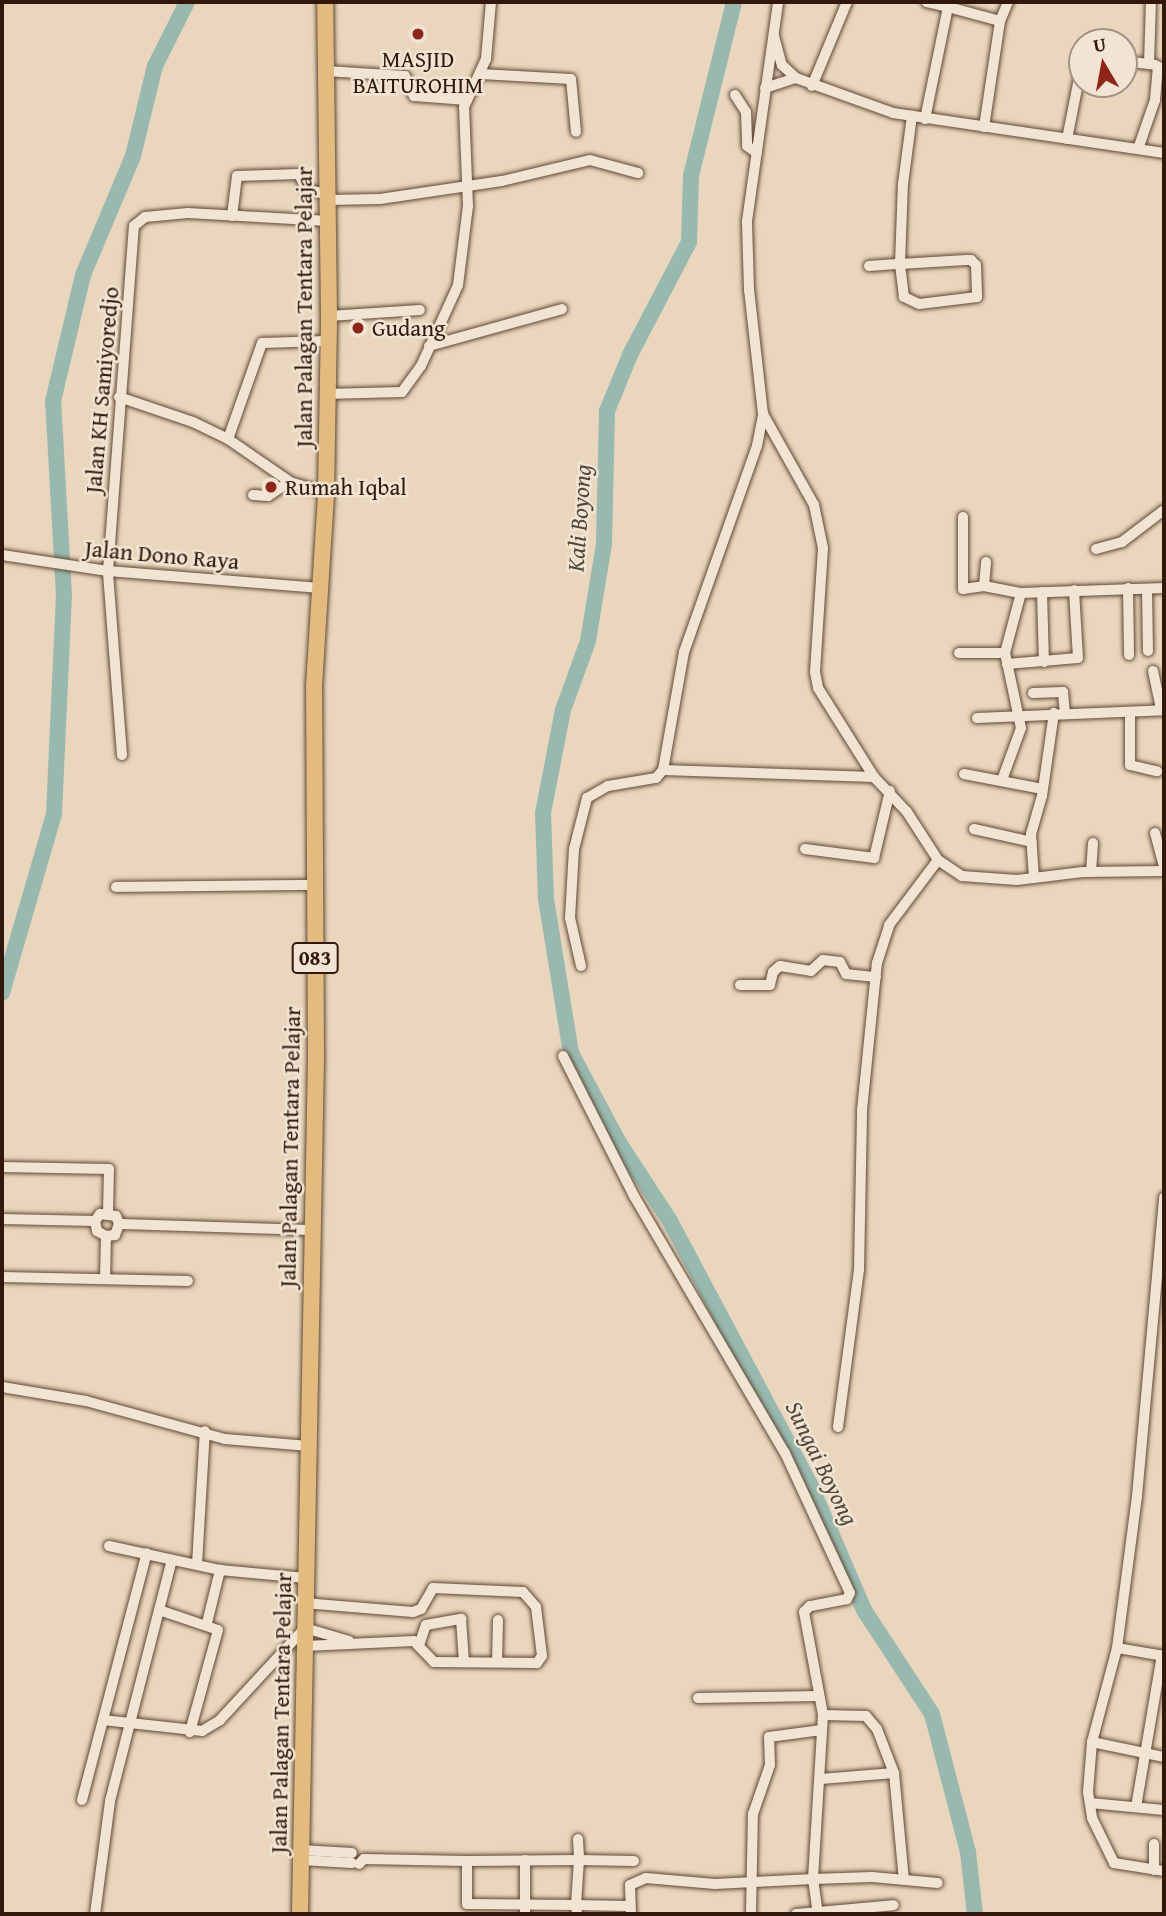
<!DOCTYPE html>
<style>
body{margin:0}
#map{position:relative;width:1166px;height:1916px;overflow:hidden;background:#e9d6bc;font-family:"Gentium Book Plus",serif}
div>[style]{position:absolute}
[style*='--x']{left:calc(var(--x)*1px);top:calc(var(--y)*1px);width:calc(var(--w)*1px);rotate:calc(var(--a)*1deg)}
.river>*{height:16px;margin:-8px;padding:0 8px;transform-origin:8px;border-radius:8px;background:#97b9af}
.roads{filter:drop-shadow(0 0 2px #604836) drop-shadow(0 0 2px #604836)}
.street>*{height:10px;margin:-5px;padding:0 5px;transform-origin:5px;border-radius:5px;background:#f1e4d3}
.primary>*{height:16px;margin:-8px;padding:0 8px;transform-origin:8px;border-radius:8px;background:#e4bb7e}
.dots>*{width:19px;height:19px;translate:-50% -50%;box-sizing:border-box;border:4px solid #f1e4d3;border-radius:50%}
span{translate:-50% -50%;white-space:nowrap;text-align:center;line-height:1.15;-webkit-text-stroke:5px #f1e4d3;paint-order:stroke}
.shield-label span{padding:2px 5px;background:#f1e4d3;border:2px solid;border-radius:5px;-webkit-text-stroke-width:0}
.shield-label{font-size:21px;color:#32180a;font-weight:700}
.poi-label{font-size:23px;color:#32180a}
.left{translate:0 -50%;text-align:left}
.street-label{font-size:23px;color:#32180a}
.water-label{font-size:24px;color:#50483c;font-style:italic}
.frame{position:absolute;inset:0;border:4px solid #32180a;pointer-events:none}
.north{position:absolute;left:1068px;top:28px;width:70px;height:70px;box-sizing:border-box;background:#f1e4d3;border:2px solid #a59283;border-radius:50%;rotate:350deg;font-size:19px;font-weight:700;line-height:28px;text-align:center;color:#32180a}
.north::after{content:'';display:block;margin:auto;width:24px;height:32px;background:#8f2418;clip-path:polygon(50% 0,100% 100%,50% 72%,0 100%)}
</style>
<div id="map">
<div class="river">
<div style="--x:734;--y:2;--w:179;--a:103.9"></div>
<div style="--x:691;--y:176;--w:66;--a:91.7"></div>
<div style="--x:689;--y:242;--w:127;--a:117.6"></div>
<div style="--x:630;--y:355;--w:61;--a:112.3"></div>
<div style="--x:607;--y:411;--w:133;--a:91.3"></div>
<div style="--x:604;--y:544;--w:98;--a:99.4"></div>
<div style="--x:588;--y:641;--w:73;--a:109.9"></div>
<div style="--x:563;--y:710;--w:105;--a:101"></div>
<div style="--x:543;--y:813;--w:86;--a:88"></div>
<div style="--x:546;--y:899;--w:156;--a:80.8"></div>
<div style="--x:571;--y:1053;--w:100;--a:61.9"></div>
<div style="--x:618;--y:1141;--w:95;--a:57"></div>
<div style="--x:670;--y:1221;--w:298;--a:62"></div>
<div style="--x:810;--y:1484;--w:137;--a:66.8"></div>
<div style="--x:864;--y:1610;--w:124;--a:56.8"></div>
<div style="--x:932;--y:1714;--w:143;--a:75.4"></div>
<div style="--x:968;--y:1852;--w:62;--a:83.6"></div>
<div style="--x:2;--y:993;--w:186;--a:-73.8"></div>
<div style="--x:54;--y:814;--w:218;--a:-87.4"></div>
<div style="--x:64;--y:596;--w:195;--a:-93.2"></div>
<div style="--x:53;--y:401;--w:130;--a:-76.6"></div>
<div style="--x:83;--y:275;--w:129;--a:-67.2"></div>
<div style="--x:133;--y:156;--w:93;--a:-76.3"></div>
<div style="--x:155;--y:66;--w:72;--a:-63.4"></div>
</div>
<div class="roads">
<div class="street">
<div style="--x:948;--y:7;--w:54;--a:15.1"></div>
<div style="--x:774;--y:36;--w:30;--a:75"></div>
<div style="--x:782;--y:65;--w:19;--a:43"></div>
<div style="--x:796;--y:78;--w:103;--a:19.8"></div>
<div style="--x:893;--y:113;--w:274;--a:8.4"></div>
<div style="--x:1124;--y:61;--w:31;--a:7"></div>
<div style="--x:1149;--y:64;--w:62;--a:-88.2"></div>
<div style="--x:326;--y:71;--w:79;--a:3.6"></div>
<div style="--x:405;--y:76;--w:22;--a:66"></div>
<div style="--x:414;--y:96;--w:53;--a:4.3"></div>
<div style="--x:481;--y:74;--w:90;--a:3.2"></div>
<div style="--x:571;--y:79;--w:53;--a:84.6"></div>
<div style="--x:812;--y:86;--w:91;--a:-67.4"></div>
<div style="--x:765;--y:88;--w:33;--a:-18"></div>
<div style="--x:735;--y:95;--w:20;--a:57"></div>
<div style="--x:746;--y:112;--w:34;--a:88"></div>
<div style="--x:747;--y:146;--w:12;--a:35"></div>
<div style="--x:925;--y:119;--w:114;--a:-78.4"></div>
<div style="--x:948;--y:7;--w:22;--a:-167"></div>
<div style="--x:984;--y:127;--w:107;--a:-81.4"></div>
<div style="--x:1000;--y:21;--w:21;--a:-67"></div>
<div style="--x:1067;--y:139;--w:77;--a:-78.8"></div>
<div style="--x:1138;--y:149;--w:52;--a:-70.9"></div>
<div style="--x:1155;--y:100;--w:34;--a:-85"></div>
<div style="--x:328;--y:200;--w:52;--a:-1.1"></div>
<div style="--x:380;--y:199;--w:123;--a:-8.4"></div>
<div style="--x:502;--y:181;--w:90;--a:-13.4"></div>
<div style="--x:590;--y:160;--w:50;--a:15.2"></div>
<div style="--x:232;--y:216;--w:40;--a:-82.9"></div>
<div style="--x:237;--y:176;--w:62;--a:-1.8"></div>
<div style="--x:299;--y:174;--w:17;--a:65"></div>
<div style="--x:306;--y:189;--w:23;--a:15"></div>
<div style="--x:869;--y:266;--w:31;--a:-4"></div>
<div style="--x:900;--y:264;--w:66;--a:-3.5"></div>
<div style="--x:966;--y:260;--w:5;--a:0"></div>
<div style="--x:971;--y:260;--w:7;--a:45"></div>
<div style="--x:976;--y:265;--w:32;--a:88"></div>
<div style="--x:977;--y:297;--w:58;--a:173.1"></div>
<div style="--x:919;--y:304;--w:17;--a:-155"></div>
<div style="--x:904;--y:297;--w:33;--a:-97"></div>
<div style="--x:900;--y:264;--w:80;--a:-87.9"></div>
<div style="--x:903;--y:184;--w:69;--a:-82.5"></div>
<div style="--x:329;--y:316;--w:91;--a:-3.8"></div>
<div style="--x:429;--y:346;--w:138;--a:-15.5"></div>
<div style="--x:325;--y:394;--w:77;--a:-1.5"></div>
<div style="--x:402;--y:392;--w:32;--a:-54"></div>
<div style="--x:421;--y:366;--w:89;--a:-65.4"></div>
<div style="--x:458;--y:285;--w:80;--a:-82.8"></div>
<div style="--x:468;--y:206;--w:99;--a:-92.3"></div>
<div style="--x:464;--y:107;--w:53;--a:-65.4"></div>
<div style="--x:486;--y:59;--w:57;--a:-85"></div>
<div style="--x:119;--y:397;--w:78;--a:18.7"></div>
<div style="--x:193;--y:422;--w:39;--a:26"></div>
<div style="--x:228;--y:439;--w:75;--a:34.7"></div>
<div style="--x:290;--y:482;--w:38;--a:17"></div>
<div style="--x:763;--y:414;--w:104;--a:60.7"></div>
<div style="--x:814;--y:505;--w:44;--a:78.2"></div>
<div style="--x:823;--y:548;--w:124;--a:93.7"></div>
<div style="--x:815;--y:672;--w:16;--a:79"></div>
<div style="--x:818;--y:688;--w:105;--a:57.8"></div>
<div style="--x:874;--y:777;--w:48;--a:46.7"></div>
<div style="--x:907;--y:812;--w:57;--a:57.1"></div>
<div style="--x:938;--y:860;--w:29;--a:34"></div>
<div style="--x:962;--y:876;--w:55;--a:4.2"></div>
<div style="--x:1017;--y:880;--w:66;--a:-6.9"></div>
<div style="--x:1083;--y:872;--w:81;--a:-0.7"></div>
<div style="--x:228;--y:439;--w:102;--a:-70.5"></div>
<div style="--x:262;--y:343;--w:64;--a:-1.8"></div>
<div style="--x:253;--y:495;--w:15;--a:4"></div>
<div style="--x:268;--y:496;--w:25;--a:-34"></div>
<div style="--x:963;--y:517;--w:72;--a:90"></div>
<div style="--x:963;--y:589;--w:21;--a:-8"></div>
<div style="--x:984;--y:586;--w:38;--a:11"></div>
<div style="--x:1021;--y:593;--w:143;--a:-2"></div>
<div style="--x:1096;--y:549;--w:27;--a:-15"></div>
<div style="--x:1122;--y:542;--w:53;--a:-37.3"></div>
<div style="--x:2;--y:555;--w:107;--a:8.6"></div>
<div style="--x:108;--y:571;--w:213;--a:4.6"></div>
<div style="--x:984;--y:586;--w:24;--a:-85"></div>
<div style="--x:1128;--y:588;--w:67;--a:89.1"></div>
<div style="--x:1147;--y:589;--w:62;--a:89.1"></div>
<div style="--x:1042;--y:592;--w:70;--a:88.4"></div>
<div style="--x:959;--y:653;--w:46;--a:0"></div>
<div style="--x:1007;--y:664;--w:71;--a:-4.8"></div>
<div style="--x:1078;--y:658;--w:68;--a:-93.4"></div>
<div style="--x:1153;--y:671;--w:40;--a:78"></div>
<div style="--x:1033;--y:693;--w:30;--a:-2"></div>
<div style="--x:1063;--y:692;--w:21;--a:85"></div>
<div style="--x:1130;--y:712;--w:53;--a:90"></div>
<div style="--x:1130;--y:765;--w:28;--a:13"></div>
<div style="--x:977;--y:718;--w:187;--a:-2.4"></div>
<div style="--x:122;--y:755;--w:185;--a:-94.4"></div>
<div style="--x:108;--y:571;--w:346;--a:-85.7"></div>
<div style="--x:134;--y:226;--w:14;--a:-39"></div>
<div style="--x:145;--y:217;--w:43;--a:-5.3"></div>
<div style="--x:188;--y:213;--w:140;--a:3.3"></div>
<div style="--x:663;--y:770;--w:211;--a:1.9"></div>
<div style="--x:964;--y:774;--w:80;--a:10.8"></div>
<div style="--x:1002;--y:780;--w:55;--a:-69.9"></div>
<div style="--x:1021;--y:728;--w:77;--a:-102"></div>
<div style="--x:1005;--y:653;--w:62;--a:-75.1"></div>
<div style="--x:974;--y:829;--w:59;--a:12.6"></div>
<div style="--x:1155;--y:833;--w:35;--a:75"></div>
<div style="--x:805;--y:849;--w:70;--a:7.4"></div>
<div style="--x:874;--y:858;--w:69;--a:-76.6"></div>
<div style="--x:1091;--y:872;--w:29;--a:-86"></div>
<div style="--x:1034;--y:878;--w:44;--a:-93.9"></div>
<div style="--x:1031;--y:834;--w:40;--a:-74"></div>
<div style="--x:1042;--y:796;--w:84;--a:-81.8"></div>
<div style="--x:116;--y:887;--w:202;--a:-0.6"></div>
<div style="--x:581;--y:966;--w:49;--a:-102.9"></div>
<div style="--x:570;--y:918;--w:69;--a:-86.7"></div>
<div style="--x:574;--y:849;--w:53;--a:-75.7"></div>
<div style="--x:587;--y:798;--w:24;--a:-30"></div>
<div style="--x:608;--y:786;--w:49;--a:-9.5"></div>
<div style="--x:656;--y:778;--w:11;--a:-49"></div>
<div style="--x:663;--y:770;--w:120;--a:-79.9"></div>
<div style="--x:684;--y:652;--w:219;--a:-70.5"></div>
<div style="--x:757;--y:446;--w:33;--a:-79"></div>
<div style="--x:763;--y:414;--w:125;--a:-96.4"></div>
<div style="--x:749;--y:290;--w:69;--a:-91.7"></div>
<div style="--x:747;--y:221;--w:221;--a:-81.9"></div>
<div style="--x:740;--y:985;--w:30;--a:0"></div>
<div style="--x:770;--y:985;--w:13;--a:-77"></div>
<div style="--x:773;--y:972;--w:9;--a:-41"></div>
<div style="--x:780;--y:966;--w:31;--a:9"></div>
<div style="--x:811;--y:971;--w:16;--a:-43"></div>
<div style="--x:823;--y:960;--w:17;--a:7"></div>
<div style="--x:840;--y:962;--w:13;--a:63"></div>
<div style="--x:846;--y:974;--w:30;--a:6"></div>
<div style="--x:563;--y:1056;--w:157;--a:63.1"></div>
<div style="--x:634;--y:1196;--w:298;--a:59.6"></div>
<div style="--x:785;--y:1453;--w:154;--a:65.1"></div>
<div style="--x:850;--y:1593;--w:7;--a:117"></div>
<div style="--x:847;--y:1599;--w:38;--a:169"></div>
<div style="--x:810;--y:1606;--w:8;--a:135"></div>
<div style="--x:804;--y:1612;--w:105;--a:79.5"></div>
<div style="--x:823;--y:1715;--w:164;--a:93.5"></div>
<div style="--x:813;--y:1879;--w:59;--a:-1.9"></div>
<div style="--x:872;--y:1877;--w:66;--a:5.2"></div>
<div style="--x:2;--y:1167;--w:107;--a:1.1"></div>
<div style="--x:109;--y:1169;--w:45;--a:91.3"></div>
<div style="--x:2;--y:1219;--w:93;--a:1.2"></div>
<div style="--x:119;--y:1224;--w:12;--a:110"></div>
<div style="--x:115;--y:1235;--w:9;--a:174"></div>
<div style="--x:106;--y:1236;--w:10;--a:-151"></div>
<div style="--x:97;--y:1231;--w:10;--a:-101"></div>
<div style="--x:95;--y:1221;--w:9;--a:-54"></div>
<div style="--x:100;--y:1214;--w:16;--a:7"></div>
<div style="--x:116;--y:1216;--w:9;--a:69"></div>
<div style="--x:119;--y:1224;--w:194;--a:1.8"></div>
<div style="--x:2;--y:1277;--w:186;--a:1.2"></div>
<div style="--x:105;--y:1279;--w:43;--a:-88.7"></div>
<div style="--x:2;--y:1387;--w:85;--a:9.5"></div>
<div style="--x:86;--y:1401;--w:144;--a:15.3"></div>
<div style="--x:225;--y:1439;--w:84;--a:4.8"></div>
<div style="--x:838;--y:1427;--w:158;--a:-82.4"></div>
<div style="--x:859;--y:1270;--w:160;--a:-88.9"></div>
<div style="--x:862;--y:1110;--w:148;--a:-84.2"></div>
<div style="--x:877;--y:963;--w:40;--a:-72"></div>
<div style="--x:889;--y:925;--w:81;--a:-53"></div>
<div style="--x:109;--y:1546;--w:114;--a:12.2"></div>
<div style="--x:220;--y:1570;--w:86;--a:5.3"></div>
<div style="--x:197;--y:1564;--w:133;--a:-86.6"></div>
<div style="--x:304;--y:1603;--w:109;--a:4.7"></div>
<div style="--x:413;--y:1612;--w:9;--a:-21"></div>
<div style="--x:421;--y:1609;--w:24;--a:-60"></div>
<div style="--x:433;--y:1588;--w:90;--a:2.5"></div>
<div style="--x:523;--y:1592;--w:20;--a:49"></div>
<div style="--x:536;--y:1607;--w:49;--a:83"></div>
<div style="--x:542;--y:1656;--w:9;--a:126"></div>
<div style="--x:537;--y:1663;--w:103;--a:-179.4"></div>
<div style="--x:434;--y:1662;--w:29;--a:-134"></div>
<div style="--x:414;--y:1641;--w:109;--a:177.4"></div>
<div style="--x:159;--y:1610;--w:62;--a:18.7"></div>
<div style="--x:218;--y:1630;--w:106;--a:105.4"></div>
<div style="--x:207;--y:1623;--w:55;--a:-76.2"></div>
<div style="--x:419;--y:1645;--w:21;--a:-71"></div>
<div style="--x:426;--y:1625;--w:36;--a:-10"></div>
<div style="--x:461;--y:1619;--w:43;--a:86"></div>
<div style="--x:1117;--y:1648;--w:153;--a:-82.5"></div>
<div style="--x:1137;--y:1496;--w:300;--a:-84.8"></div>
<div style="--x:1164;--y:1656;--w:48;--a:-170.3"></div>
<div style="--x:1117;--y:1648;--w:97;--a:104.9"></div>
<div style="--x:1092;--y:1742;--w:50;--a:94.6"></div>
<div style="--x:1088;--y:1792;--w:26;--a:81"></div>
<div style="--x:1092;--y:1818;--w:50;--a:63.9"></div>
<div style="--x:1114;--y:1863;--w:51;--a:9.1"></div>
<div style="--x:497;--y:1662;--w:42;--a:-88.6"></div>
<div style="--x:698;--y:1698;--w:121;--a:-0.9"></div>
<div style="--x:823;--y:1715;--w:43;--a:1.3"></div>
<div style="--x:866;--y:1716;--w:17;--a:50"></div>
<div style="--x:877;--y:1729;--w:47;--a:68.9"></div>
<div style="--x:894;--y:1773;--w:107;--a:84.7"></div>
<div style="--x:103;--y:1720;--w:100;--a:6.3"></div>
<div style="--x:202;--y:1731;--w:21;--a:-31"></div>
<div style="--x:220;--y:1720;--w:125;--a:-47.3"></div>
<div style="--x:305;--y:1628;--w:46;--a:16.5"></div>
<div style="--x:1092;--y:1742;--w:74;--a:11.8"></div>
<div style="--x:821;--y:1779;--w:73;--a:-4.7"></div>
<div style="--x:82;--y:1800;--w:255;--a:-75.3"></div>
<div style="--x:1090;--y:1803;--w:74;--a:5.4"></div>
<div style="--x:1136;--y:1807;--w:154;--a:-80.3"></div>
<div style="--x:578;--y:1839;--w:21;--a:87"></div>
<div style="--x:579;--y:1860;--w:55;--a:1"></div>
<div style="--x:301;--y:1850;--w:51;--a:3.4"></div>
<div style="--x:301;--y:1860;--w:51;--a:3.4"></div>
<div style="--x:359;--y:1864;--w:7;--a:-45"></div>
<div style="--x:364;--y:1859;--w:103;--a:1.1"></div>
<div style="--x:1154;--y:1870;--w:26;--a:-90"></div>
<div style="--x:95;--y:1914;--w:114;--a:-82.4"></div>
<div style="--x:110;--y:1801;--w:249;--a:-75.6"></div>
<div style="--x:525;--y:1914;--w:54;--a:-90"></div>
<div style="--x:577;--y:1914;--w:9;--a:-96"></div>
<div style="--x:576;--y:1905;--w:45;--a:-86.2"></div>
<div style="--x:579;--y:1860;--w:112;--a:179.5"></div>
<div style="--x:467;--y:1861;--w:43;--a:90"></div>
<div style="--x:467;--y:1904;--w:109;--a:0.5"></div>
<div style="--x:576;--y:1905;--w:50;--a:1.1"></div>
<div style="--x:631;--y:1914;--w:29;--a:-92"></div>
<div style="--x:630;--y:1885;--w:17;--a:-24"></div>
<div style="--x:646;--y:1878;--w:69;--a:5"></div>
<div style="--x:715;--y:1884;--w:98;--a:-2.9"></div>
<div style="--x:813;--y:1879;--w:35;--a:82"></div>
<div style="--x:751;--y:1914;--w:100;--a:-88.9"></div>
<div style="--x:753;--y:1814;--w:52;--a:-70.9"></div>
<div style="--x:770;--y:1765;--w:28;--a:-92"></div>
<div style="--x:769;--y:1737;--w:53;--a:-7.5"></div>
<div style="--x:796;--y:1914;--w:98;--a:-5.2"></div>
</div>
<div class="primary">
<div style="--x:300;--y:1914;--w:858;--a:-88.93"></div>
<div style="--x:316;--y:1056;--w:370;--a:-90.3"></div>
<div style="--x:314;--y:686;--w:193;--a:-86.4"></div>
<div style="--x:326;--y:493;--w:177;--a:-89"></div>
<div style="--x:329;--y:316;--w:314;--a:-90.7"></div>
</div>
</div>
<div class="dots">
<div style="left:418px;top:34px;background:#8f2418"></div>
<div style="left:358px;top:328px;background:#8f2418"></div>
<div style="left:271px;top:487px;background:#8f2418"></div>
</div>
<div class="shield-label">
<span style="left:315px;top:958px">083</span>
</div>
<div class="poi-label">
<span style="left:418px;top:72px">MASJID<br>BAITUROHIM</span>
<span class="left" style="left:372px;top:328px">Gudang</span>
<span class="left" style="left:285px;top:487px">Rumah Iqbal</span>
</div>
<div class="street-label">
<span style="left:304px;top:307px;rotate:-90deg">Jalan Palagan Tentara Pelajar</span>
<span style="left:102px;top:390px;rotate:-85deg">Jalan KH Samiyoredjo</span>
<span style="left:162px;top:555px;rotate:5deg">Jalan Dono Raya</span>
<span style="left:290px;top:1147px;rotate:-89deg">Jalan Palagan Tentara Pelajar</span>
<span style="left:281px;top:1713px;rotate:-89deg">Jalan Palagan Tentara Pelajar</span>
</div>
<div class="water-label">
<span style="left:579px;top:518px;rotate:-86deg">Kali Boyong</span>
<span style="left:822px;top:1463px;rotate:64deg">Sungai Boyong</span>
</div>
<div class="frame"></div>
<div class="north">U</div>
</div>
